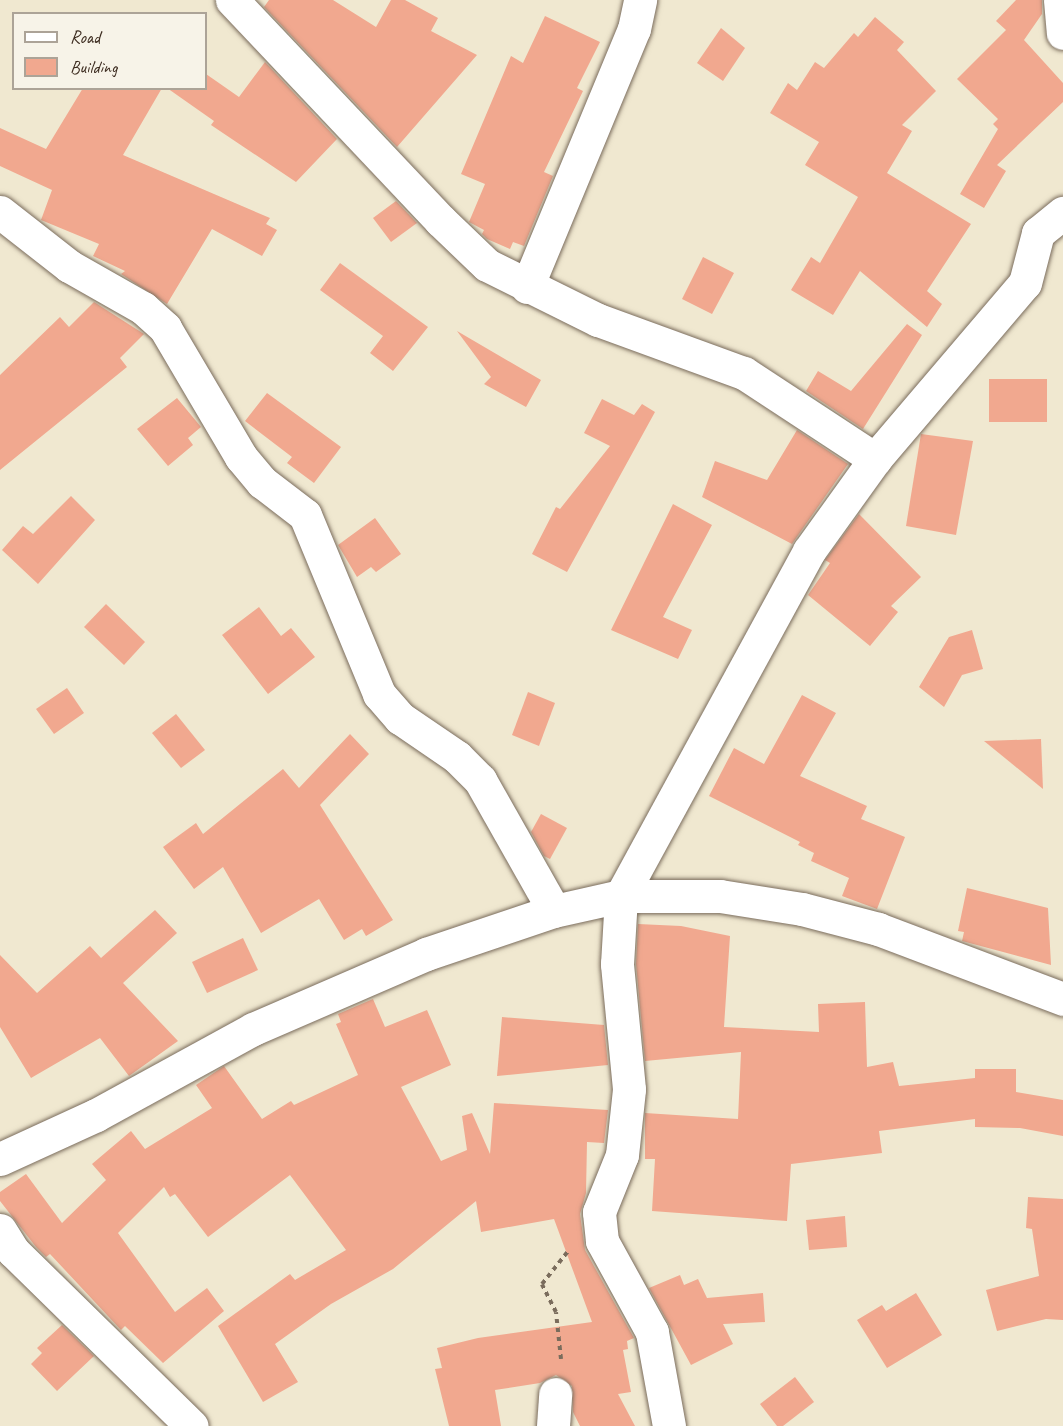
<!DOCTYPE html>
<style>
body{margin:0}
#map{position:relative;width:1063px;height:1426px;overflow:hidden;background:#f0e8d0;font-family:Caveat,sans-serif}
div>[style]{position:absolute}
[style*='--x']{left:calc(var(--x)*1px);top:calc(var(--y)*1px);width:calc(var(--w)*1px);rotate:calc(var(--a)*1deg)}
.building>*{inset:0;background:#f1a88f}
.path>*{height:4px;margin-top:-2px;transform-origin:0;background:repeating-linear-gradient(90deg,#7a6c5c 0 4.5px,transparent 0 9px)}
.roads{filter:drop-shadow(0 0 2px #7a6c5c) drop-shadow(0 0 2px #7a6c5c)}
.minor>*{height:33px;margin:-16.5px;padding:0 16.5px;transform-origin:16.5px;border-radius:16.5px;background:#fff}
span{translate:-50% -50%;white-space:nowrap;text-align:center;line-height:1.15;-webkit-text-stroke:5px #f7f3e8;paint-order:stroke}
.legend{position:absolute;left:12px;top:12px;width:195px;height:78px;box-sizing:border-box;background:#f7f3e8;border:2px solid #aca397;margin:0;padding:8px 10px;list-style:none;font-size:18px;color:#3b2a1e}
.legend li{display:flex;align-items:center;gap:12px;height:30px}
.legend b{width:30px;border:2px solid #aca397}
</style>
<div id="map">
<div class="building">
<div style="clip-path:polygon(269px 0,333px 0,376px 27px,391px 0,405px 0,438px 18px,431px 31px,477px 55px,397px 147px,264px 7px)"></div>
<div style="clip-path:polygon(1016px 0,1042px 0,1042px 14px,1024px 40px,1063px 83px,1063px 102px,997px 165px,1006px 171px,984px 208px,960px 194px,998px 129px,993px 124px,998px 119px,957px 79px,1006px 30px,996px 21px)"></div>
<div style="clip-path:polygon(545px 16px,600px 42px,577px 88px,583px 91px,544px 172px,553px 176px,524px 246px,513px 242px,510px 249px,487px 239px,482px 234px,484px 230px,469px 222px,485px 184px,461px 174px,511px 56px,523px 63px)"></div>
<div style="clip-path:polygon(875px 17px,904px 42px,897px 50px,936px 91px,902px 125px,912px 131px,887px 173px,971px 224px,927px 291px,942px 304px,927px 327px,860px 271px,833px 315px,791px 290px,811px 257px,820px 263px,858px 197px,805px 165px,819px 142px,770px 113px,788px 83px,797px 90px,815px 62px,824px 68px,854px 33px,858px 37px)"></div>
<div style="clip-path:polygon(721px 28px,745px 48px,723px 81px,697px 63px)"></div>
<div style="clip-path:polygon(265px 62px,337px 139px,296px 182px,211px 125px,214px 121px,167px 88px,206px 88px,206px 74px,239px 97px)"></div>
<div style="clip-path:polygon(83px 88px,162px 88px,123px 155px,270px 218px,266px 224px,277px 230px,262px 256px,212px 229px,167px 304px,121px 274px,125px 271px,93px 256px,99px 244px,41px 220px,52px 190px,0 166px,0 128px,46px 149px)"></div>
<div style="clip-path:polygon(396px 201px,417px 223px,391px 242px,373px 218px)"></div>
<div style="clip-path:polygon(703px 257px,734px 273px,712px 314px,682px 299px)"></div>
<div style="clip-path:polygon(340px 263px,428px 327px,393px 371px,370px 353px,383px 336px,320px 290px)"></div>
<div style="clip-path:polygon(94px 302px,144px 334px,120px 358px,127px 367px,0 470px,0 375px,60px 317px,69px 327px)"></div>
<div style="clip-path:polygon(907px 324px,922px 335px,863px 429px,806px 391px,818px 371px,851px 391px)"></div>
<div style="clip-path:polygon(457px 331px,541px 380px,526px 407px,484px 384px,491px 377px)"></div>
<div style="clip-path:polygon(989px 379px,1047px 379px,1047px 422px,989px 422px)"></div>
<div style="clip-path:polygon(267px 393px,341px 447px,314px 483px,287px 463px,292px 457px,245px 421px)"></div>
<div style="clip-path:polygon(177px 398px,201px 427px,188px 438px,193px 445px,168px 466px,137px 429px)"></div>
<div style="clip-path:polygon(602px 399px,634px 415px,642px 404px,655px 412px,567px 572px,532px 554px,556px 507px,560px 509px,610px 446px,584px 433px)"></div>
<div style="clip-path:polygon(797px 430px,848px 464px,792px 544px,702px 497px,715px 461px,767px 480px)"></div>
<div style="clip-path:polygon(921px 434px,973px 441px,956px 535px,906px 526px)"></div>
<div style="clip-path:polygon(71px 496px,95px 520px,38px 584px,2px 550px,23px 526px,33px 534px)"></div>
<div style="clip-path:polygon(673px 504px,712px 525px,663px 617px,692px 630px,678px 659px,611px 630px)"></div>
<div style="clip-path:polygon(859px 514px,921px 577px,891px 606px,898px 612px,870px 646px,808px 595px,830px 563px,825px 560px)"></div>
<div style="clip-path:polygon(375px 518px,401px 554px,376px 572px,371px 567px,357px 577px,338px 545px)"></div>
<div style="clip-path:polygon(106px 604px,145px 642px,124px 665px,84px 627px)"></div>
<div style="clip-path:polygon(259px 607px,281px 636px,291px 628px,315px 657px,268px 694px,222px 635px)"></div>
<div style="clip-path:polygon(972px 630px,983px 669px,962px 675px,944px 707px,919px 687px,949px 637px)"></div>
<div style="clip-path:polygon(67px 688px,84px 713px,54px 734px,36px 709px)"></div>
<div style="clip-path:polygon(528px 692px,555px 703px,539px 746px,512px 735px)"></div>
<div style="clip-path:polygon(802px 695px,836px 713px,800px 776px,867px 806px,861px 819px,905px 837px,877px 909px,842px 896px,849px 878px,811px 861px,814px 853px,798px 845px,800px 842px,709px 796px,734px 748px,764px 764px)"></div>
<div style="clip-path:polygon(176px 714px,205px 750px,181px 768px,152px 733px)"></div>
<div style="clip-path:polygon(350px 734px,369px 754px,320px 805px,393px 920px,366px 936px,362px 929px,344px 940px,319px 899px,261px 933px,223px 867px,194px 889px,163px 847px,196px 823px,203px 834px,283px 769px,299px 788px)"></div>
<div style="clip-path:polygon(1041px 739px,1043px 789px,984px 741px)"></div>
<div style="clip-path:polygon(541px 814px,567px 828px,550px 859px,544px 856px,531px 832px)"></div>
<div style="clip-path:polygon(967px 888px,1048px 908px,1051px 965px,962px 941px,964px 932px,958px 931px)"></div>
<div style="clip-path:polygon(155px 910px,177px 933px,123px 983px,178px 1041px,129px 1076px,100px 1038px,31px 1078px,0 1027px,0 955px,37px 993px,90px 946px,101px 958px)"></div>
<div style="clip-path:polygon(638px 924px,681px 926px,730px 936px,724px 1027px,819px 1032px,818px 1004px,865px 1002px,867px 1067px,893px 1062px,899px 1086px,975px 1078px,975px 1069px,1016px 1069px,1016px 1092px,1063px 1100px,1063px 1136px,1020px 1128px,975px 1127px,975px 1119px,879px 1131px,882px 1153px,791px 1164px,787px 1221px,652px 1211px,655px 1159px,645px 1159px,645px 1113px,738px 1119px,741px 1052px,645px 1061px,636px 964px)"></div>
<div style="clip-path:polygon(243px 938px,258px 970px,207px 993px,192px 962px)"></div>
<div style="clip-path:polygon(373px 999px,385px 1027px,427px 1010px,451px 1065px,401px 1087px,441px 1161px,467px 1150px,462px 1116px,472px 1113px,490px 1154px,494px 1103px,608px 1110px,604px 1143px,587px 1142px,586px 1193px,580px 1214px,585px 1250px,634px 1338px,627px 1341px,628px 1349px,623px 1350px,631px 1392px,618px 1394px,635px 1426px,580px 1426px,573px 1412px,572px 1386px,556px 1375px,540px 1383px,495px 1390px,501px 1426px,449px 1426px,435px 1369px,442px 1368px,437px 1348px,478px 1338px,592px 1322px,554px 1219px,481px 1232px,476px 1201px,393px 1269px,331px 1304px,275px 1344px,298px 1382px,263px 1402px,218px 1326px,290px 1274px,295px 1280px,346px 1250px,290px 1175px,208px 1237px,175px 1194px,170px 1197px,164px 1187px,118px 1233px,175px 1312px,207px 1288px,224px 1311px,163px 1363px,125px 1326px,121px 1330px,50px 1254px,46px 1257px,36px 1247px,0 1201px,0 1192px,26px 1174px,62px 1223px,106px 1180px,92px 1164px,131px 1131px,145px 1149px,212px 1108px,196px 1085px,224px 1066px,262px 1119px,291px 1101px,294px 1105px,358px 1075px,336px 1024px,341px 1022px,338px 1014px)"></div>
<div style="clip-path:polygon(502px 1017px,604px 1025px,608px 1065px,497px 1076px)"></div>
<div style="clip-path:polygon(1028px 1197px,1063px 1199px,1063px 1320px,1046px 1319px,997px 1331px,986px 1290px,1039px 1276px,1032px 1229px,1026px 1228px)"></div>
<div style="clip-path:polygon(845px 1216px,847px 1247px,809px 1250px,806px 1220px)"></div>
<div style="clip-path:polygon(680px 1275px,684px 1285px,698px 1279px,707px 1298px,763px 1293px,765px 1322px,723px 1324px,733px 1344px,691px 1365px,649px 1288px)"></div>
<div style="clip-path:polygon(916px 1293px,942px 1335px,887px 1368px,857px 1320px,882px 1305px,886px 1311px)"></div>
<div style="clip-path:polygon(62px 1325px,94px 1356px,57px 1391px,31px 1364px,42px 1353px,37px 1348px)"></div>
<div style="clip-path:polygon(795px 1377px,814px 1402px,783px 1426px,777px 1426px,760px 1404px)"></div>
</div>
<div class="path">
<div style="--x:561;--y:1359;--w:47;--a:-96.1"></div>
<div style="--x:556;--y:1312;--w:31;--a:-117"></div>
<div style="--x:542;--y:1284;--w:43;--a:-51.5"></div>
</div>
<div class="roads">
<div class="minor">
<div style="--x:232;--y:0;--w:303;--a:46.6"></div>
<div style="--x:440;--y:220;--w:65;--a:43.8"></div>
<div style="--x:487;--y:265;--w:124;--a:26.4"></div>
<div style="--x:598;--y:320;--w:155;--a:20"></div>
<div style="--x:744;--y:373;--w:157;--a:33.3"></div>
<div style="--x:1060;--y:0;--w:33;--a:85"></div>
<div style="--x:0;--y:212;--w:88;--a:38"></div>
<div style="--x:69;--y:266;--w:85;--a:29.6"></div>
<div style="--x:143;--y:308;--w:30;--a:42"></div>
<div style="--x:165;--y:328;--w:150;--a:59.5"></div>
<div style="--x:241;--y:457;--w:33;--a:50"></div>
<div style="--x:262;--y:482;--w:54;--a:37.5"></div>
<div style="--x:305;--y:515;--w:194;--a:67.5"></div>
<div style="--x:379;--y:694;--w:32;--a:49"></div>
<div style="--x:400;--y:718;--w:69;--a:34.4"></div>
<div style="--x:457;--y:757;--w:33;--a:45"></div>
<div style="--x:480;--y:780;--w:150;--a:60.5"></div>
<div style="--x:527;--y:287;--w:279;--a:-67.5"></div>
<div style="--x:634;--y:29;--w:30;--a:-78"></div>
<div style="--x:0;--y:1159;--w:106;--a:-24.6"></div>
<div style="--x:96;--y:1115;--w:179;--a:-28.7"></div>
<div style="--x:253;--y:1029;--w:189;--a:-23.4"></div>
<div style="--x:426;--y:954;--w:135;--a:-18.6"></div>
<div style="--x:554;--y:911;--w:69;--a:-12.6"></div>
<div style="--x:621;--y:896;--w:99;--a:0"></div>
<div style="--x:720;--y:896;--w:83;--a:9"></div>
<div style="--x:802;--y:909;--w:79;--a:14.7"></div>
<div style="--x:878;--y:929;--w:198;--a:20.7"></div>
<div style="--x:0;--y:1230;--w:25;--a:58"></div>
<div style="--x:13;--y:1251;--w:250;--a:44.4"></div>
<div style="--x:553;--y:1426;--w:32;--a:-86"></div>
<div style="--x:669;--y:1426;--w:96;--a:-100.3"></div>
<div style="--x:652;--y:1332;--w:104;--a:-118.8"></div>
<div style="--x:602;--y:1241;--w:29;--a:-96"></div>
<div style="--x:599;--y:1212;--w:61;--a:-68"></div>
<div style="--x:622;--y:1155;--w:66;--a:-83.9"></div>
<div style="--x:629;--y:1089;--w:126;--a:-95.5"></div>
<div style="--x:617;--y:964;--w:68;--a:-86.6"></div>
<div style="--x:621;--y:896;--w:393;--a:-61.4"></div>
<div style="--x:809;--y:551;--w:113;--a:-54.3"></div>
<div style="--x:875;--y:459;--w:231;--a:-49.6"></div>
<div style="--x:1025;--y:283;--w:52;--a:-75.4"></div>
<div style="--x:1038;--y:233;--w:32;--a:-39"></div>
</div>
</div>
<ul class="legend">
<li><b style="height:8px;background:#fff"></b>Road</li>
<li><b style="height:16px;background:#f1a88f"></b>Building</li>
</ul>
</div>
